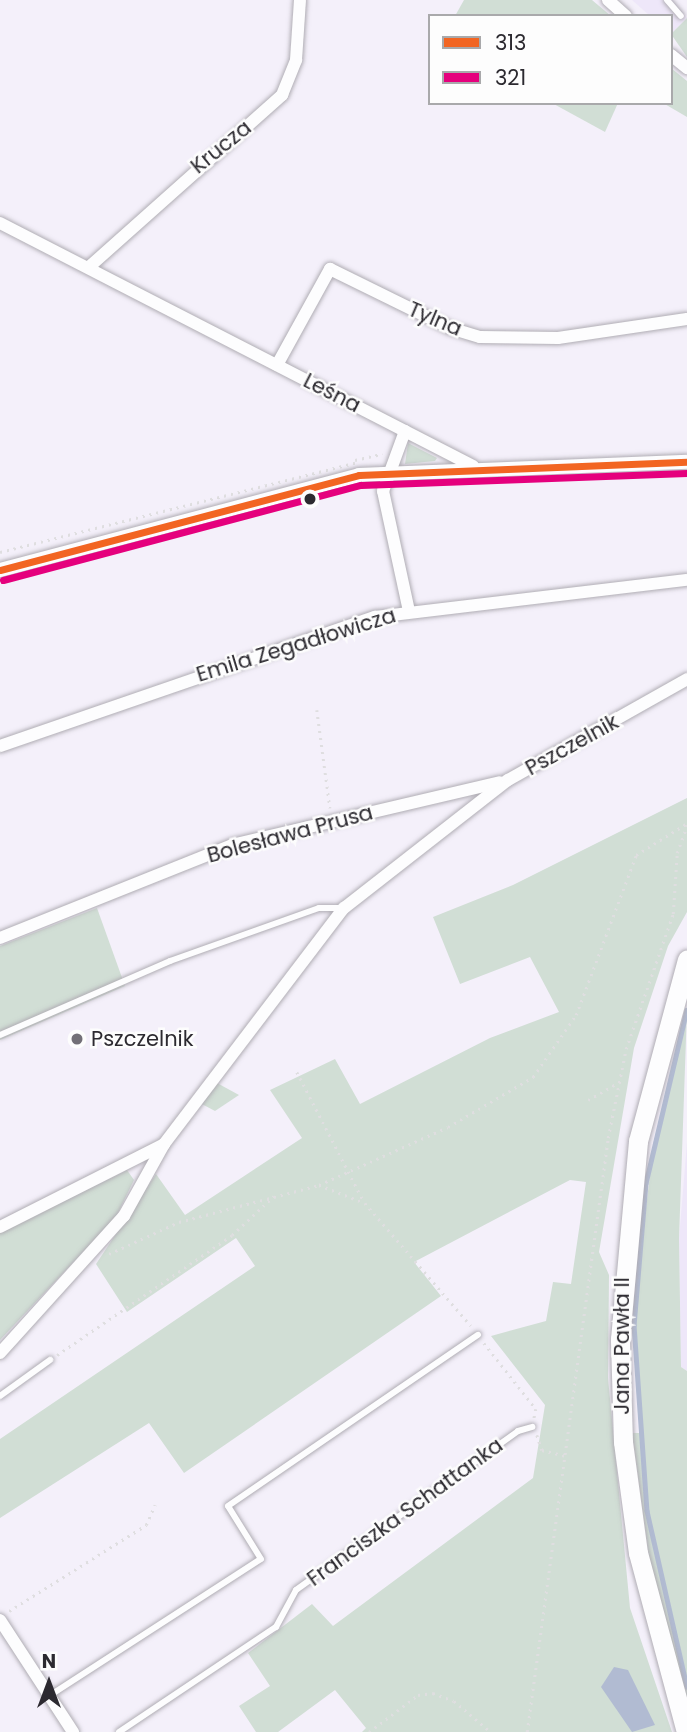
<!DOCTYPE html>
<meta charset="utf-8">
<style>
body{margin:0}
#map{position:relative;width:687px;height:1732px;overflow:hidden;background:#f4f0fa;font-family:Poppins,sans-serif}
div>[style]{position:absolute}
[style*='--x']{left:calc(var(--x)*1px);top:calc(var(--y)*1px);width:calc(var(--w)*1px);rotate:calc(var(--a)*1deg)}
.built>*{inset:0;background:#eee7f9}
.green>*{inset:0;background:#d1ded5}
.water>*{inset:0;background:#b1bbd2}
.stream>*{height:4.5px;margin:-2.25px;padding:0 2.25px;transform-origin:2.25px;border-radius:2.25px;background:#b1bbd2}
.path>*{height:2.5px;margin-top:-1.25px;transform-origin:0;background:repeating-linear-gradient(90deg,#dfdee0 0 2px,transparent 0 7px)}
.roads{filter:drop-shadow(0 0 2px #b0adb4) drop-shadow(0 0 2px #b0adb4)}
.service>*{height:6px;margin:-3px;padding:0 3px;transform-origin:3px;border-radius:3px;background:#fdfdfe}
.minor>*{height:12px;margin:-6px;padding:0 6px;transform-origin:6px;border-radius:6px;background:#fdfdfe}
.tertiary>*{height:14px;margin:-7px;padding:0 7px;transform-origin:7px;border-radius:7px;background:#fdfdfe}
.primary>*{height:19px;margin:-9.5px;padding:0 9.5px;transform-origin:9.5px;border-radius:9.5px;background:#fdfdfe}
.bus-1>*{height:7px;margin:-3.5px;padding:0 3.5px;transform-origin:3.5px;border-radius:3.5px;background:#f26522}
.bus-2>*{height:7px;margin:-3.5px;padding:0 3.5px;transform-origin:3.5px;border-radius:3.5px;background:#e5007d}
.dots>*{width:19px;height:19px;translate:-50% -50%;box-sizing:border-box;border:4px solid #fdfdfd;border-radius:50%}
span{translate:-50% -50%;white-space:nowrap;text-align:center;line-height:1.15;-webkit-text-stroke:5px #fdfdfd;paint-order:stroke}
.street-label{font-size:21px;color:#2c2a30}
.poi-label{font-size:21px;color:#2c2a30}
.left{translate:0 -50%;text-align:left}
.legend{position:absolute;left:428px;top:14px;width:245px;height:91px;box-sizing:border-box;background:#fdfdfd;border:2px solid #a9a9ab;margin:0;padding:9px 12px;list-style:none;font-size:21px;color:#2c2a30}
.legend li{display:flex;align-items:center;gap:14px;height:35px}
.legend b{width:35px;border:2px solid #a9a9ab}
.north{position:absolute;left:14px;top:1648px;width:70px;height:70px;-webkit-text-stroke:5px #fdfdfd;paint-order:stroke;rotate:0deg;font-size:19px;font-weight:700;line-height:28px;text-align:center;color:#2c2a30}
.north::after{content:'';display:block;margin:auto;width:24px;height:32px;background:#2c2a30;clip-path:polygon(50% 0,100% 100%,50% 72%,0 100%)}
</style>
<div id="map">
<div class="built">
<div style="clip-path:polygon(632px 0,673px 0,687px 18px,671px 34px,671px 16px,650px 16px)"></div>
<div style="clip-path:polygon(687px 1142px,687px 1371px,681px 1367px,679px 1239px)"></div>
</div>
<div class="green">
<div style="clip-path:polygon(464px 0,592px 0,611px 16px,455px 16px)"></div>
<div style="clip-path:polygon(687px 18px,687px 57px,671px 34px)"></div>
<div style="clip-path:polygon(671px 68px,687px 81px,687px 117px,663px 103px,671px 103px)"></div>
<div style="clip-path:polygon(552px 103px,618px 103px,605px 132px)"></div>
<div style="clip-path:polygon(408px 443px,437px 458px,435px 461px,405px 464px)"></div>
<div style="clip-path:polygon(687px 798px,687px 912px,668px 946px,634px 1048px,599px 1252px,609px 1275px,608px 1378px,630px 1608px,672px 1732px,362px 1732px,366px 1728px,335px 1690px,278px 1732px,256px 1732px,239px 1706px,270px 1686px,248px 1653px,312px 1604px,333px 1626px,533px 1478px,545px 1405px,491px 1336px,546px 1321px,553px 1282px,571px 1284px,586px 1182px,570px 1180px,414px 1262px,441px 1296px,184px 1473px,149px 1423px,0 1518px,0 1439px,255px 1266px,236px 1238px,127px 1312px,96px 1264px,156px 1174px,185px 1215px,302px 1138px,270px 1090px,335px 1059px,360px 1104px,490px 1038px,559px 1012px,530px 957px,460px 984px,433px 917px,513px 885px)"></div>
<div style="clip-path:polygon(97px 908px,125px 986px,0 1040px,0 946px)"></div>
<div style="clip-path:polygon(687px 1010px,679px 1239px,681px 1367px,687px 1371px,687px 1704px,651px 1571px,632px 1433px,642px 1433px,632px 1325px,654px 1141px)"></div>
<div style="clip-path:polygon(217px 1083px,239px 1095px,215px 1111px,200px 1103px)"></div>
<div style="clip-path:polygon(127px 1170px,134px 1180px,116px 1217px,0 1340px,0 1233px)"></div>
</div>
<div class="water">
<div style="clip-path:polygon(614px 1667px,628px 1670px,655px 1725px,632px 1732px,601px 1687px)"></div>
</div>
<div class="stream">
<div style="--x:687;--y:1010;--w:178;--a:103.3"></div>
<div style="--x:646;--y:1183;--w:143;--a:94.8"></div>
<div style="--x:634;--y:1325;--w:186;--a:86"></div>
<div style="--x:647;--y:1511;--w:180;--a:77.2"></div>
</div>
<div class="path">
<div style="--x:355;--y:460;--w:28;--a:-13"></div>
<div style="--x:0;--y:552;--w:366;--a:-14.1"></div>
<div style="--x:317;--y:710;--w:99;--a:82.4"></div>
<div style="--x:297;--y:1072;--w:146;--a:62.7"></div>
<div style="--x:588;--y:1100;--w:36;--a:-30"></div>
<div style="--x:319;--y:1185;--w:141;--a:-24.2"></div>
<div style="--x:448;--y:1127;--w:99;--a:-30.5"></div>
<div style="--x:533;--y:1077;--w:75;--a:-55.3"></div>
<div style="--x:576;--y:1015;--w:171;--a:-69.4"></div>
<div style="--x:636;--y:855;--w:59;--a:-31.8"></div>
<div style="--x:109;--y:1254;--w:77;--a:-24.6"></div>
<div style="--x:179;--y:1222;--w:145;--a:-14.8"></div>
<div style="--x:319;--y:1185;--w:49;--a:21.4"></div>
<div style="--x:365;--y:1203;--w:162;--a:49.2"></div>
<div style="--x:484;--y:1343;--w:84;--a:51.8"></div>
<div style="--x:536;--y:1409;--w:10;--a:101"></div>
<div style="--x:57;--y:1355;--w:212;--a:-34.4"></div>
<div style="--x:232;--y:1235;--w:57;--a:-42.9"></div>
<div style="--x:537;--y:1435;--w:16;--a:72"></div>
<div style="--x:542;--y:1450;--w:25;--a:14"></div>
<div style="--x:9;--y:1611;--w:162;--a:-32.1"></div>
<div style="--x:146;--y:1525;--w:22;--a:-66"></div>
<div style="--x:369;--y:1732;--w:61;--a:-37.1"></div>
<div style="--x:418;--y:1695;--w:15;--a:-8"></div>
<div style="--x:433;--y:1693;--w:22;--a:21"></div>
<div style="--x:454;--y:1701;--w:48;--a:40"></div>
<div style="--x:527;--y:1732;--w:599;--a:-82.23"></div>
<div style="--x:608;--y:1138;--w:91;--a:-78.6"></div>
<div style="--x:626;--y:1049;--w:143;--a:-70.8"></div>
<div style="--x:673;--y:914;--w:61;--a:-86.2"></div>
<div style="--x:677;--y:853;--w:30;--a:-70"></div>
</div>
<div class="roads">
<div class="service">
<div style="--x:667;--y:0;--w:21;--a:49"></div>
<div style="--x:0;--y:1035;--w:185;--a:-23.5"></div>
<div style="--x:170;--y:961;--w:158;--a:-19.6"></div>
<div style="--x:319;--y:908;--w:25;--a:0"></div>
<div style="--x:0;--y:1396;--w:62;--a:-35.8"></div>
<div style="--x:49;--y:1696;--w:252;--a:-32.9"></div>
<div style="--x:261;--y:1559;--w:62;--a:-121.9"></div>
<div style="--x:228;--y:1506;--w:303;--a:-34.4"></div>
<div style="--x:119;--y:1732;--w:189;--a:-33.8"></div>
<div style="--x:276;--y:1627;--w:42;--a:-61.6"></div>
<div style="--x:296;--y:1590;--w:273;--a:-35.6"></div>
<div style="--x:518;--y:1431;--w:15;--a:-16"></div>
</div>
<div class="minor">
<div style="--x:608;--y:0;--w:24;--a:42"></div>
<div style="--x:671;--y:55;--w:21;--a:39"></div>
<div style="--x:0;--y:223;--w:532;--a:27.19"></div>
<div style="--x:89;--y:267;--w:259;--a:-41.7"></div>
<div style="--x:282;--y:95;--w:38;--a:-68"></div>
<div style="--x:296;--y:60;--w:60;--a:-86.2"></div>
<div style="--x:277;--y:365;--w:110;--a:-61.1"></div>
<div style="--x:330;--y:269;--w:134;--a:26.2"></div>
<div style="--x:450;--y:328;--w:31;--a:17"></div>
<div style="--x:480;--y:337;--w:78;--a:0.7"></div>
<div style="--x:558;--y:338;--w:130;--a:-8.4"></div>
<div style="--x:405;--y:431;--w:64;--a:110.1"></div>
<div style="--x:383;--y:491;--w:123;--a:77.8"></div>
<div style="--x:0;--y:746;--w:397;--a:-19"></div>
<div style="--x:375;--y:617;--w:314;--a:-6.8"></div>
<div style="--x:0;--y:938;--w:250;--a:-21.8"></div>
<div style="--x:232;--y:845;--w:275;--a:-13.2"></div>
<div style="--x:0;--y:1227;--w:184;--a:-26.8"></div>
<div style="--x:0;--y:1353;--w:185;--a:-47.9"></div>
<div style="--x:124;--y:1216;--w:82;--a:-60.9"></div>
<div style="--x:164;--y:1144;--w:297;--a:-52.7"></div>
<div style="--x:344;--y:908;--w:208;--a:-38"></div>
<div style="--x:508;--y:780;--w:206;--a:-29.4"></div>
<div style="--x:0;--y:1620;--w:134;--a:56.9"></div>
</div>
<div class="tertiary">
<div style="--x:0;--y:570;--w:371;--a:-14.8"></div>
<div style="--x:359;--y:475;--w:328;--a:-2.3"></div>
</div>
<div class="primary">
<div style="--x:686;--y:1732;--w:185;--a:-105"></div>
<div style="--x:638;--y:1553;--w:112;--a:-97.7"></div>
<div style="--x:623;--y:1442;--w:103;--a:-91.7"></div>
<div style="--x:620;--y:1339;--w:199;--a:-84.8"></div>
<div style="--x:638;--y:1141;--w:188;--a:-74.9"></div>
</div>
</div>
<div class="bus-1">
<div style="--x:0;--y:570;--w:371;--a:-14.8"></div>
<div style="--x:359;--y:475;--w:328;--a:-2.3"></div>
</div>
<div class="bus-2">
<div style="--x:3;--y:580;--w:370;--a:-14.9"></div>
<div style="--x:361;--y:485;--w:326;--a:-2.1"></div>
</div>
<div class="dots">
<div style="left:310px;top:499px;background:#2c2a30"></div>
<div style="left:77px;top:1039px;background:#726f77"></div>
</div>
<div class="street-label">
<span style="left:221px;top:147px;rotate:-39deg">Krucza</span>
<span style="left:435px;top:319px;rotate:23deg">Tylna</span>
<span style="left:332px;top:393px;rotate:27deg">Leśna</span>
<span style="left:296px;top:645px;rotate:-17deg">Emila Zegadłowicza</span>
<span style="left:572px;top:745px;rotate:-29deg">Pszczelnik</span>
<span style="left:290px;top:834px;rotate:-15deg">Bolesława Prusa</span>
<span style="left:622px;top:1346px;rotate:-90deg">Jana Pawła II</span>
<span style="left:405px;top:1512px;rotate:-36deg">Franciszka Schattanka</span>
</div>
<div class="poi-label">
<span class="left" style="left:91px;top:1039px">Pszczelnik</span>
</div>
<ul class="legend">
<li><b style="height:9px;background:#f26522"></b>313</li>
<li><b style="height:9px;background:#e5007d"></b>321</li>
</ul>
<div class="north">N</div>
</div>
